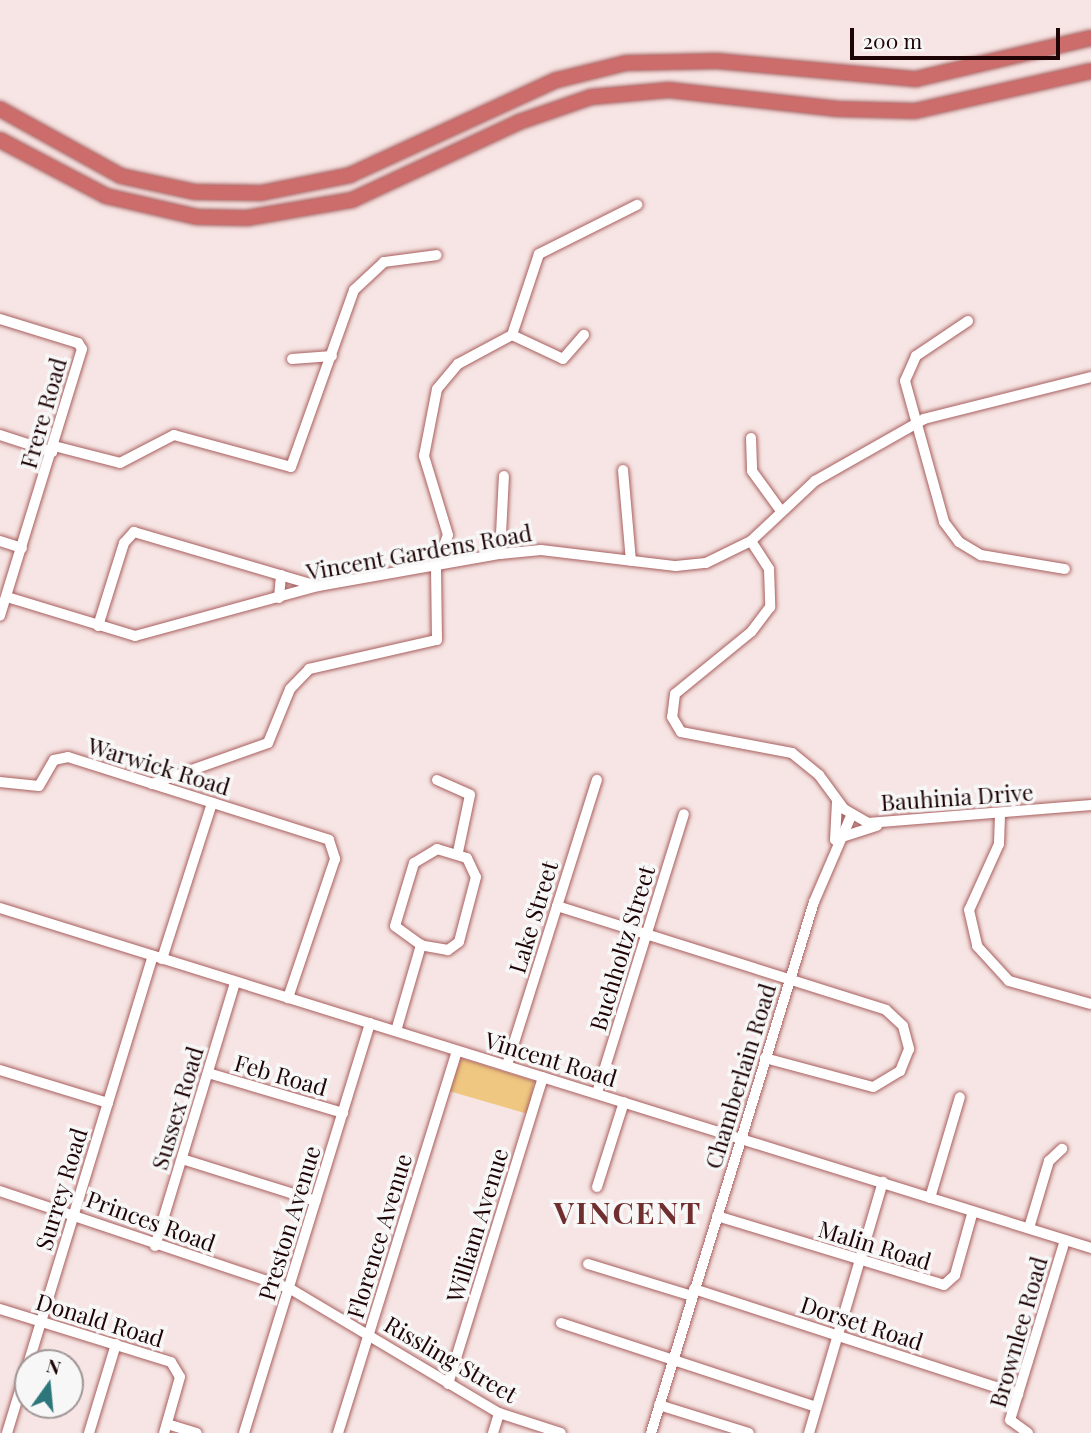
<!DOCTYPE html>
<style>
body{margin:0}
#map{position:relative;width:1091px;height:1433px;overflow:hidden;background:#f6e5e4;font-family:"Playfair Display",serif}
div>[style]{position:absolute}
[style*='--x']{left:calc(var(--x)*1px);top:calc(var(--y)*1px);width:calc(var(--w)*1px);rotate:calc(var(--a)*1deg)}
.green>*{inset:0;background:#efc780}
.roads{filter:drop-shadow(0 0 2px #a85f5e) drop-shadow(0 0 2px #a85f5e)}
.minor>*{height:10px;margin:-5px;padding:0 5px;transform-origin:5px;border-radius:5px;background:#fff}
.highway>*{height:14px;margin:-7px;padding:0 7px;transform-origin:7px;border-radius:7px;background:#cc6c6b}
span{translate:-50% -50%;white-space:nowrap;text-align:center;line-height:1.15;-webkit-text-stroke:7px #f7f7f7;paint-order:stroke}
.street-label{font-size:23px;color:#1e0405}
.district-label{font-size:30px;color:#712e2f;font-weight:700;letter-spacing:2px}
.north{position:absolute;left:14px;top:1349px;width:70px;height:70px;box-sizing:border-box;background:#f7f7f7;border:2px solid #a09696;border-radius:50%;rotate:15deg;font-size:19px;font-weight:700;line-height:28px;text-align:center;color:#1e0405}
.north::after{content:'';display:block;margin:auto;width:24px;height:32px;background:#2d777c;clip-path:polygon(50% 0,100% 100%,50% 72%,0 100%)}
.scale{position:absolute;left:850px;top:28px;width:210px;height:32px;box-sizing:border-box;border:4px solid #1e0405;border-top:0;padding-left:9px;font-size:21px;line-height:24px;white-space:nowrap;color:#1e0405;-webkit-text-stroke:5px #f7f7f7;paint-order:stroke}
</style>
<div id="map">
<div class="green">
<div style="clip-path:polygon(461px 1058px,534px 1081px,528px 1114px,449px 1091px)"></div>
</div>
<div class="roads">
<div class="minor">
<div style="--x:0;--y:319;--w:82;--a:17.1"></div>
<div style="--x:78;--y:343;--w:7;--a:56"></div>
<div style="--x:82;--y:349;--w:279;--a:107.1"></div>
<div style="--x:968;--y:321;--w:63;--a:146.1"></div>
<div style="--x:916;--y:356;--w:27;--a:114"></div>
<div style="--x:905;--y:381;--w:146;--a:74.5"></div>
<div style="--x:944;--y:522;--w:25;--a:53"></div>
<div style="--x:959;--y:542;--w:26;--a:31"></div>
<div style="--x:981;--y:555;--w:85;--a:9.5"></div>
<div style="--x:512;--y:335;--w:56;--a:25.2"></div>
<div style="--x:563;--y:359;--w:32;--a:-49"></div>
<div style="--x:292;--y:359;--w:40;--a:-4.3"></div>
<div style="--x:0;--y:435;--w:55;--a:18.1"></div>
<div style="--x:751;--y:438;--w:33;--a:88"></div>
<div style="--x:752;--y:471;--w:49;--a:54.1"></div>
<div style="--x:54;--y:446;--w:68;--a:14.4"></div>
<div style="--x:120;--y:463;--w:61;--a:-27.4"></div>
<div style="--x:174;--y:435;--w:121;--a:15.3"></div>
<div style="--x:291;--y:467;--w:188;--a:-70.4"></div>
<div style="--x:354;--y:290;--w:41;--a:-43"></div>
<div style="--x:384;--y:262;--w:53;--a:-7.5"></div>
<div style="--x:623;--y:470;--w:91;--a:85"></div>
<div style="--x:0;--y:541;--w:23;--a:18"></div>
<div style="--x:751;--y:541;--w:33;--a:57"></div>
<div style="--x:769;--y:569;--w:38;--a:88"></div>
<div style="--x:770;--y:607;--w:31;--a:127"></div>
<div style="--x:751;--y:632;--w:98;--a:140.8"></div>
<div style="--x:675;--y:694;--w:23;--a:97"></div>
<div style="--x:672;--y:717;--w:17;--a:59"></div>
<div style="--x:681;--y:732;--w:113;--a:10.7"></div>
<div style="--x:792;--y:753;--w:35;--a:39"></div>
<div style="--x:819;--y:775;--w:42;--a:53.7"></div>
<div style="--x:844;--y:809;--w:28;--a:30"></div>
<div style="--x:868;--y:823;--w:224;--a:-4.6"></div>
<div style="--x:500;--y:554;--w:78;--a:-87.1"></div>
<div style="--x:7;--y:597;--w:134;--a:16.9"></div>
<div style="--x:135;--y:636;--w:190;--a:-15.3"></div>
<div style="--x:318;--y:586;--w:185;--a:-10"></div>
<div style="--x:500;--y:554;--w:41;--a:-5.6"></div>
<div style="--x:541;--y:550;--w:136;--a:6.8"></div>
<div style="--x:676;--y:566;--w:30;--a:-6"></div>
<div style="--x:706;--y:563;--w:50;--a:-26.1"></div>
<div style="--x:751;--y:541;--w:88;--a:-43.2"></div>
<div style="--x:815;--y:481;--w:125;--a:-29.6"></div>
<div style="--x:924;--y:419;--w:172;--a:-14.1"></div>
<div style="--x:279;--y:598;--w:23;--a:-85"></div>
<div style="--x:98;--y:626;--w:87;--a:-72.6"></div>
<div style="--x:124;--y:543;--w:15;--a:-48"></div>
<div style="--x:134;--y:532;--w:192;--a:16.4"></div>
<div style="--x:437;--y:780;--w:36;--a:24"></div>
<div style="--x:470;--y:795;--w:58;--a:101.9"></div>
<div style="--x:0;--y:782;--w:39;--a:6"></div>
<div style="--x:39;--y:786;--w:30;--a:-60"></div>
<div style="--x:54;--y:760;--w:14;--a:-12"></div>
<div style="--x:68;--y:757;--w:274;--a:17.6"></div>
<div style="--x:329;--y:840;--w:20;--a:72"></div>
<div style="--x:335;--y:859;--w:147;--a:108.7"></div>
<div style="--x:152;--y:784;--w:123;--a:-19.5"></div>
<div style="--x:268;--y:743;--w:58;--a:-67.8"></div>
<div style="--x:290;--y:689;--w:28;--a:-46"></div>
<div style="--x:309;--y:669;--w:131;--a:-12.8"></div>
<div style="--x:437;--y:640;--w:74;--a:-90.8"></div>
<div style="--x:436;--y:566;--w:33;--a:-69"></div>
<div style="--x:448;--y:535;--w:83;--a:-106.9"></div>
<div style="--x:424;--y:456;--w:68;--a:-79"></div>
<div style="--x:437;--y:389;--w:33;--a:-50"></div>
<div style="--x:458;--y:364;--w:61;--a:-28.2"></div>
<div style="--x:512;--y:335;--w:85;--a:-71.6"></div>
<div style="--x:539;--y:254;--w:110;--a:-26.6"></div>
<div style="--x:1000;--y:815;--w:29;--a:92"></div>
<div style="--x:999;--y:844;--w:72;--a:114.4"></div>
<div style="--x:969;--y:910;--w:37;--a:77"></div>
<div style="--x:977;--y:946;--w:47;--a:47.6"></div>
<div style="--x:1009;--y:981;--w:85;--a:15.7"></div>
<div style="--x:839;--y:838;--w:40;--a:-18"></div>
<div style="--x:835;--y:840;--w:37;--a:-87"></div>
<div style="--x:437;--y:849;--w:31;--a:17"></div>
<div style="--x:467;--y:858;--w:21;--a:65"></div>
<div style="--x:476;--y:877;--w:67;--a:104.7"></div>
<div style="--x:459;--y:942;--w:14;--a:144"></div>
<div style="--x:448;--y:950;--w:27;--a:-170"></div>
<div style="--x:421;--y:945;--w:32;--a:-144"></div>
<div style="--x:395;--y:926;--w:66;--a:-73.2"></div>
<div style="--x:414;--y:863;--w:27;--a:-31"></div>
<div style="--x:557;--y:906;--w:345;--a:17.5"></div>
<div style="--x:886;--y:1010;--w:23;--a:43"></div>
<div style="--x:903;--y:1026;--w:24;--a:75"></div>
<div style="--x:909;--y:1049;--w:24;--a:112"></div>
<div style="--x:900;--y:1071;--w:31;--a:149"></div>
<div style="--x:873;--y:1087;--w:112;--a:-165"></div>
<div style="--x:0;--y:908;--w:1143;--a:17.31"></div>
<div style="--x:162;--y:959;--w:164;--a:-72.2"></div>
<div style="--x:396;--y:1031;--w:90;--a:-73.8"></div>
<div style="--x:507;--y:1065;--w:299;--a:-72.5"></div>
<div style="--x:0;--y:1070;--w:113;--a:17"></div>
<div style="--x:208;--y:1073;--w:141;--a:16.5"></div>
<div style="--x:597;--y:1093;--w:292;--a:-72.7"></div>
<div style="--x:182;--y:1159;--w:140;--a:17.4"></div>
<div style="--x:597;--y:1187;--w:89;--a:-72.4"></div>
<div style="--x:0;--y:1191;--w:305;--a:18.6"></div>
<div style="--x:289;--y:1288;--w:244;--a:30.8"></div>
<div style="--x:499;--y:1413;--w:65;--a:17.9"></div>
<div style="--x:930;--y:1198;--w:105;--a:-73.5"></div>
<div style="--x:717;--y:1216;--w:237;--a:16.9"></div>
<div style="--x:944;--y:1285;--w:15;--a:-42"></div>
<div style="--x:955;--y:1275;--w:66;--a:-74.3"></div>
<div style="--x:1029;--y:1228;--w:70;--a:-73.4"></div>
<div style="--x:1049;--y:1161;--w:18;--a:-43"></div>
<div style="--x:155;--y:1246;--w:276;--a:-73.1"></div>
<div style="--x:588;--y:1264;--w:109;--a:17.1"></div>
<div style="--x:694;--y:1289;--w:341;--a:18"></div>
<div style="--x:0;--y:1309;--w:179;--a:17.2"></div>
<div style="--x:171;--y:1362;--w:17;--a:59"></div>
<div style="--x:180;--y:1377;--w:58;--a:105.9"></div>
<div style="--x:561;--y:1323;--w:268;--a:18.2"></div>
<div style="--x:448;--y:1384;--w:321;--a:-72.8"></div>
<div style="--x:659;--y:1405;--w:94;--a:17.3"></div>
<div style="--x:167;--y:1424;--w:31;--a:17"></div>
<div style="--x:7;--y:1433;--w:499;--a:-73"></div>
<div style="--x:89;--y:1433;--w:93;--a:-73.1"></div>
<div style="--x:244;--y:1433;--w:429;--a:-72.9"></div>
<div style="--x:338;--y:1433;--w:400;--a:-72.7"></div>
<div style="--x:493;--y:1433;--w:21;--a:-73"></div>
<div style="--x:651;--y:1433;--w:555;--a:-72.94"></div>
<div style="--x:814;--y:902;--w:94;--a:-66.7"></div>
<div style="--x:809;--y:1433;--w:262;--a:-73.6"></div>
<div style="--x:1028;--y:1433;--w:22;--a:-144"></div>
<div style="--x:1010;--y:1420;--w:188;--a:-73"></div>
</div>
<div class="highway">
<div style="--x:0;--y:109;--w:138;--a:29"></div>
<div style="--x:121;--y:176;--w:76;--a:12.2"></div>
<div style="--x:195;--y:192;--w:66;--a:0.9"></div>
<div style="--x:261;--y:193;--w:91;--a:-11.4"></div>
<div style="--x:350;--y:175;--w:228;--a:-24.7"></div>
<div style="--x:557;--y:80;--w:71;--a:-13.8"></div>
<div style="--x:626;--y:63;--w:91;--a:-1.3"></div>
<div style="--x:717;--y:61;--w:200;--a:5.2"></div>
<div style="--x:916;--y:79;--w:180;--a:-13.2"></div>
<div style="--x:0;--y:140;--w:120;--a:27.8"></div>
<div style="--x:106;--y:196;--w:93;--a:13"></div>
<div style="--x:197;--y:217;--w:50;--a:1.1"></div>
<div style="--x:247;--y:218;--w:107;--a:-9.7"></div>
<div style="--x:352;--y:200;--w:184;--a:-25"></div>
<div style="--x:519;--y:122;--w:76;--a:-19.1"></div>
<div style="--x:591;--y:97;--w:78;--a:-5.1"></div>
<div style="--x:669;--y:90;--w:170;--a:6.4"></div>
<div style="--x:838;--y:109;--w:77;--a:1.5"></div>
<div style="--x:915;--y:111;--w:180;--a:-12.8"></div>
</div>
</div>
<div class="street-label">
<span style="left:43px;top:413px;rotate:-74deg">Frere Road</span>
<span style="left:419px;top:552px;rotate:-10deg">Vincent Gardens Road</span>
<span style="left:159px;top:766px;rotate:17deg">Warwick Road</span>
<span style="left:957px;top:797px;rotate:-4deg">Bauhinia Drive</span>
<span style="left:533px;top:917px;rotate:-73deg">Lake Street</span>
<span style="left:622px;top:948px;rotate:-73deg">Buchholtz Street</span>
<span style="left:551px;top:1059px;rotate:17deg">Vincent Road</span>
<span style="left:281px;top:1075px;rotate:16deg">Feb Road</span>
<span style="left:740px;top:1076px;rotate:-73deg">Chamberlain Road</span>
<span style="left:177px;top:1108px;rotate:-73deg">Sussex Road</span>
<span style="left:61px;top:1189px;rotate:-73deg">Surrey Road</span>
<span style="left:151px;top:1221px;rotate:20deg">Princes Road</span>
<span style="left:289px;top:1223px;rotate:-73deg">Preston Avenue</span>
<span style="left:477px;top:1225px;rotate:-73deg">William Avenue</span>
<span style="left:379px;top:1236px;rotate:-73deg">Florence Avenue</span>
<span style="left:875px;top:1245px;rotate:17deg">Malin Road</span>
<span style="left:100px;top:1320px;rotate:17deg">Donald Road</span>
<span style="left:862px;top:1323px;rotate:18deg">Dorset Road</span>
<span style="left:1018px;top:1332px;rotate:-74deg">Brownlee Road</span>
<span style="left:451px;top:1359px;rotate:30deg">Rissling Street</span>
</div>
<div class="district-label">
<span style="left:628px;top:1212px">VINCENT</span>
</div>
<div class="north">N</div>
<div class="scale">200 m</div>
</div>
